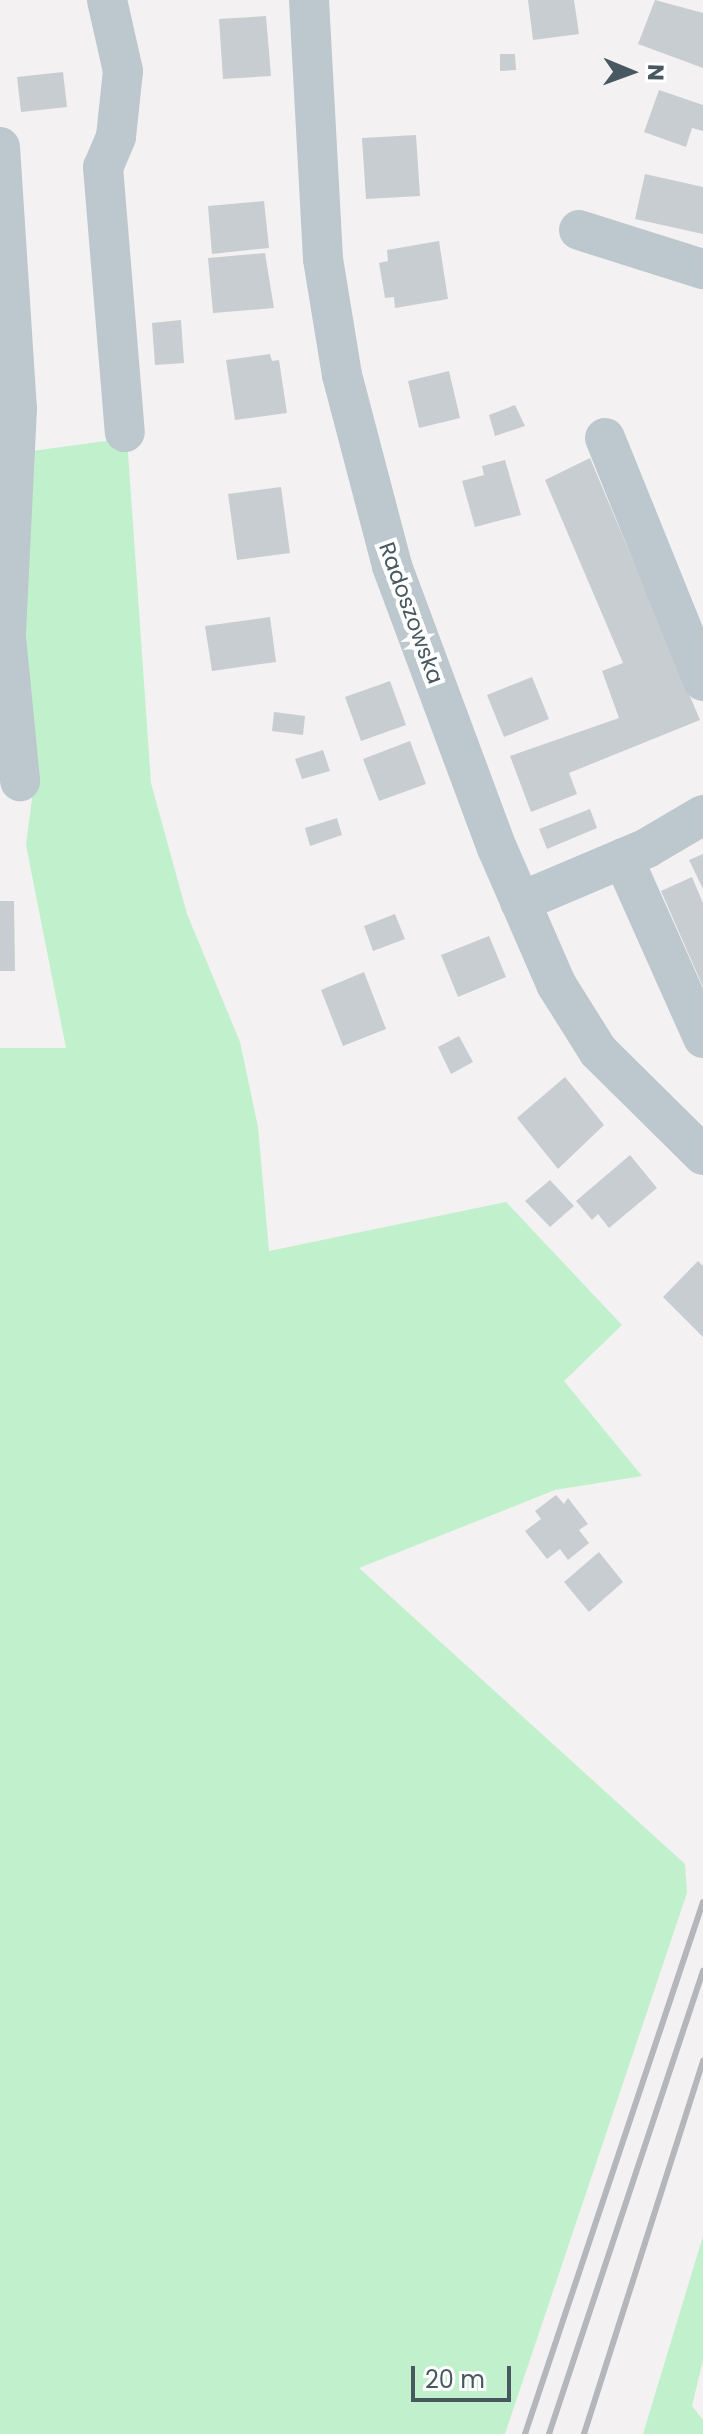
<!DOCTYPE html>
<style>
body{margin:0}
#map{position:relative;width:703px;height:2434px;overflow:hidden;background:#f4f1f2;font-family:Poppins,sans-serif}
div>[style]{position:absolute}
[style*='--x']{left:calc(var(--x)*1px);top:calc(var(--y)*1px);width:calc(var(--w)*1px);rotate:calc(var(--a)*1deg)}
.green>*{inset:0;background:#c0f1cc}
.building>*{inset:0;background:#c8cdd1}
.minor>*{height:40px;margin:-20px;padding:0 20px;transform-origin:20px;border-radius:20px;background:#bcc8ce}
.rail>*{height:6px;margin:-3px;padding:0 3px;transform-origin:3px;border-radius:3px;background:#b3b7bc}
span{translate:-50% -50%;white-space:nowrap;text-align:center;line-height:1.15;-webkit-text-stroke:8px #fff;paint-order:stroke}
.street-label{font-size:22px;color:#485860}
.north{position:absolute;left:591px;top:32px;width:80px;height:80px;-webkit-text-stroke:6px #fff;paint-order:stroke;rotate:91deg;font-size:22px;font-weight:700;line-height:32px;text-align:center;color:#485860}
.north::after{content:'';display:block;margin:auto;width:28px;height:36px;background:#485860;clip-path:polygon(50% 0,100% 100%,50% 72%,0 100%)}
.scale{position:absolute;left:411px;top:2366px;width:100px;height:36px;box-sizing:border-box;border:4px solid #485860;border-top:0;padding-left:10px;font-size:24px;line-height:28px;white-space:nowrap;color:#485860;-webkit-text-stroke:6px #fff;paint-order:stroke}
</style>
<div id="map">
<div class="green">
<div style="clip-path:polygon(127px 438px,151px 783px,187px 914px,240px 1042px,258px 1127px,269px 1251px,506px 1202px,622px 1325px,564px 1381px,642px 1476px,555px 1490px,359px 1568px,685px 1864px,687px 1893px,505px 2434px,0 2434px,0 1048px,66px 1048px,26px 845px,33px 791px,19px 637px,25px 452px)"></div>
<div style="clip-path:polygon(703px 2236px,703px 2360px,692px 2406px,703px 2420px,703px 2434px,643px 2434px)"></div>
</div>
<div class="building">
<div style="clip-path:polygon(528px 0,574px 0,579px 34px,533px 40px)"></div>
<div style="clip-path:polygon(655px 0,703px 13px,703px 68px,638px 44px)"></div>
<div style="clip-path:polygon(266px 16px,271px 76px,223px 79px,219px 19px)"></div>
<div style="clip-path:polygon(500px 54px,515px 54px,516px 70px,500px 71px)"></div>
<div style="clip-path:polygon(63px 72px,67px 107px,21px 112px,17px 77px)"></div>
<div style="clip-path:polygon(659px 90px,703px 105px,703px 131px,692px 128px,686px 147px,644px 132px)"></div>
<div style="clip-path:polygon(416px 135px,420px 196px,366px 199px,362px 138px)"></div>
<div style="clip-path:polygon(645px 174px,703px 187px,703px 234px,635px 219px)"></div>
<div style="clip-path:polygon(264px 201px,269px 248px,212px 254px,208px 206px)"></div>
<div style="clip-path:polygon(439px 241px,448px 299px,395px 308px,394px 297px,385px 298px,379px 263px,388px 261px,387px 250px)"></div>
<div style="clip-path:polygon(265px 253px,274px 308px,213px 313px,208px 258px)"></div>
<div style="clip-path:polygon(181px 320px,184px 363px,155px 365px,152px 323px)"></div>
<div style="clip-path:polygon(270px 354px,272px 361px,279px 360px,287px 413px,235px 420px,226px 360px)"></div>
<div style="clip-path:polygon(449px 371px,460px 418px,419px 428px,408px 381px)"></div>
<div style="clip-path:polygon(515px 405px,525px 426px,495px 436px,489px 415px)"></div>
<div style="clip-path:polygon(590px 458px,700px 720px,569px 773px,577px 794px,531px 812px,510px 756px,619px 718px,602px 671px,623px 663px,545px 480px)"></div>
<div style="clip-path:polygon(505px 460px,521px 515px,475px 527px,462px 481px,484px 475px,482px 466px)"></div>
<div style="clip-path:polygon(281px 487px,290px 553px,237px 560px,228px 494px)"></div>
<div style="clip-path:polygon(270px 617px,276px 662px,212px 671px,205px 626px)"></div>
<div style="clip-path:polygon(532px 677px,549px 719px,504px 737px,487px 695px)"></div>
<div style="clip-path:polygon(390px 681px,406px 725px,361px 741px,345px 697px)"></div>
<div style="clip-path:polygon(274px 712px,305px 716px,303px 735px,272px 731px)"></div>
<div style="clip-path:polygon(410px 741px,426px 784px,379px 801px,363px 759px)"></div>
<div style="clip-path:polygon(323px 750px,330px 771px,302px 779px,295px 759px)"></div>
<div style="clip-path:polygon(590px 809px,597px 828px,547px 849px,539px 829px)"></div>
<div style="clip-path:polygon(337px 818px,342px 835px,310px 846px,305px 828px)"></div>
<div style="clip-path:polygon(703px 854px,703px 889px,689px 860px)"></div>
<div style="clip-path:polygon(692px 877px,703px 903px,703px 987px,661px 891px)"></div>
<div style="clip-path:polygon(0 901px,14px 901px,15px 971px,0 971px)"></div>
<div style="clip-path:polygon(395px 914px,405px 939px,373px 951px,364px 926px)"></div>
<div style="clip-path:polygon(489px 936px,506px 977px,458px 997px,441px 955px)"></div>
<div style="clip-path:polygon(364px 972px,386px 1029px,343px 1046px,321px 990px)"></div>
<div style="clip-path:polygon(459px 1036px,473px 1062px,451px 1074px,438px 1047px)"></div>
<div style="clip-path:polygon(565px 1077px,604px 1125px,558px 1169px,517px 1118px)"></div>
<div style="clip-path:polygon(630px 1155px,657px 1188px,609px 1228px,598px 1214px,592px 1220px,576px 1201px)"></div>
<div style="clip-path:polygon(550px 1180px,574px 1206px,550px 1227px,525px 1201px)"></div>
<div style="clip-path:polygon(698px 1261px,703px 1266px,703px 1337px,663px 1297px)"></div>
<div style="clip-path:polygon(556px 1495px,564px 1504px,568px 1498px,588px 1524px,579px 1530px,589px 1543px,568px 1560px,560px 1549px,547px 1559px,525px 1531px,541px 1519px,535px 1511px)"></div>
<div style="clip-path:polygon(599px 1552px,623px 1582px,589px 1612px,564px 1582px)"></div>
</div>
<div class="minor">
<div style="--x:107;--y:0;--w:73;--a:77.3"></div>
<div style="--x:123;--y:71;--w:66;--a:96.1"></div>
<div style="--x:116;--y:137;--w:33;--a:113"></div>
<div style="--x:103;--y:167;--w:266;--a:85.3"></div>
<div style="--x:309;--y:0;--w:259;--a:86.9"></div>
<div style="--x:323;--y:259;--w:118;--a:80.7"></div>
<div style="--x:342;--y:375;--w:197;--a:75.3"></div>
<div style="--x:392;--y:566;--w:301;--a:69.6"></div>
<div style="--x:497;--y:848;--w:148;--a:66.5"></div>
<div style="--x:556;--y:984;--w:79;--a:57.9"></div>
<div style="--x:598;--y:1051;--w:148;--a:44.7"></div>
<div style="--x:0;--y:147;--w:262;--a:86.3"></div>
<div style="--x:17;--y:408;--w:229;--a:92.8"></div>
<div style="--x:6;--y:637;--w:145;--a:84.4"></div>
<div style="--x:579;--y:230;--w:130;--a:17.5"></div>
<div style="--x:605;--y:438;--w:262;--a:68"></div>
<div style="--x:623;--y:858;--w:197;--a:66"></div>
<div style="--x:520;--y:902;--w:138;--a:-23"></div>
<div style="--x:647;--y:848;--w:65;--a:-30.5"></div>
</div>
<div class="rail">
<div style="--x:525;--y:2434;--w:561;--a:-71.5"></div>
<div style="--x:549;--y:2434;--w:488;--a:-71.6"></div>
<div style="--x:584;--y:2434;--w:392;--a:-72.3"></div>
</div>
<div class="street-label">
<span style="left:411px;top:613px;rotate:70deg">Radoszowska</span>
</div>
<div class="north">N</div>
<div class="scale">20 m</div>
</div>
